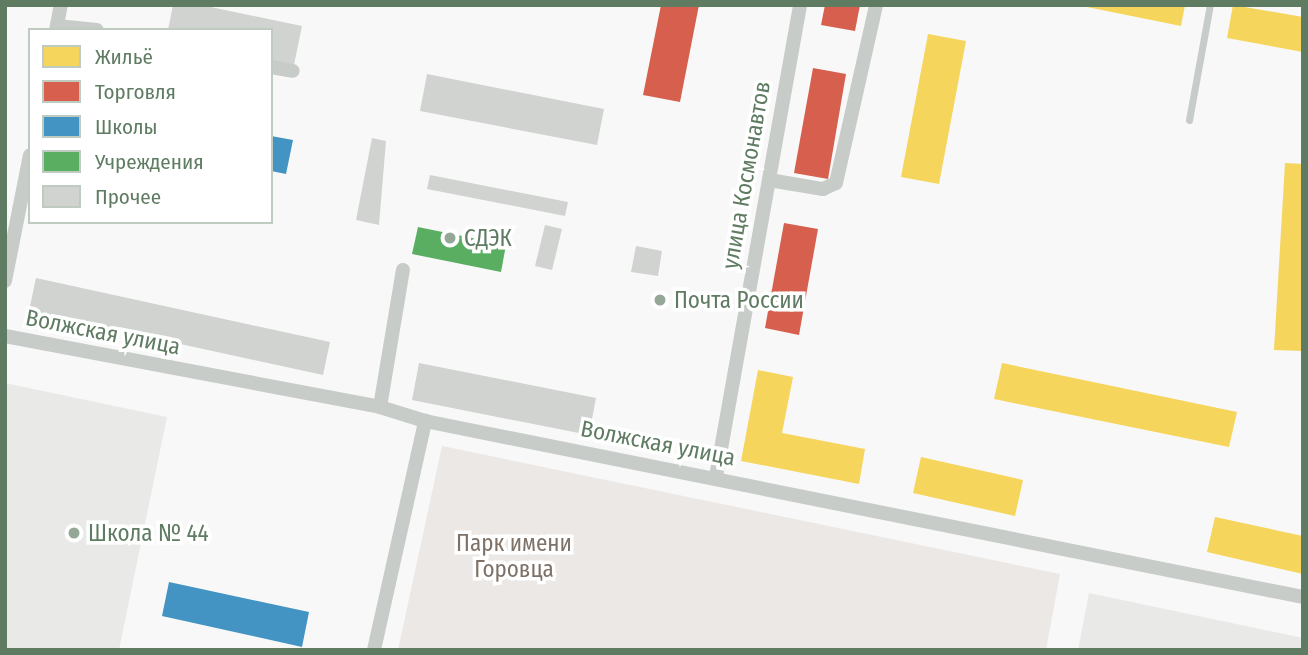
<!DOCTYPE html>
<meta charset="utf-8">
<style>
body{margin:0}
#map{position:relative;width:1308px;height:655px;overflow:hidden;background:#f8f8f8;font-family:"Fira Sans Condensed",sans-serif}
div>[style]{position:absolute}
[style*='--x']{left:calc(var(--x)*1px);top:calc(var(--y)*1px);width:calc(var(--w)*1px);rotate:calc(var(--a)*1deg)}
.built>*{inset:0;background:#e9eae8}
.green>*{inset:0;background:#ebe8e6}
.homes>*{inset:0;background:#f6d55c}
.shops>*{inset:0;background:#d6604d}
.schools>*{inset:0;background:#4393c3}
.public>*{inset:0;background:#5aae61}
.building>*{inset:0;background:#d0d3d0}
.service>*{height:7px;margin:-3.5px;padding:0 3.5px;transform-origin:3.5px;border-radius:3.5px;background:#c8ccc9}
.minor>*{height:14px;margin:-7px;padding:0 7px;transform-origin:7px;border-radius:7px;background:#c8ccc9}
.dots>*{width:19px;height:19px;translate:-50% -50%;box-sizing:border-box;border:4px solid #fff;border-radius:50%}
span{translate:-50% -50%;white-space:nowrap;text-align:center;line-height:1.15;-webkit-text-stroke:7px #fff;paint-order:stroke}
.street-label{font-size:23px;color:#5f7b62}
.poi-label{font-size:23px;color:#5f7b62}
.left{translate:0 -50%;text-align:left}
.park-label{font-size:23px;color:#7e7167}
.frame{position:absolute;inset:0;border:7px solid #5f7b62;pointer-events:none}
.legend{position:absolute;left:28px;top:28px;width:245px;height:196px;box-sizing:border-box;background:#fff;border:2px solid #bfcac0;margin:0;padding:9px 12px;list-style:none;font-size:21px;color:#5f7b62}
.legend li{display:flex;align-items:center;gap:14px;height:35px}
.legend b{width:35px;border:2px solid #bfcac0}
</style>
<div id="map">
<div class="built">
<div style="clip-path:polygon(5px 383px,167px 417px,119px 650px,5px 650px)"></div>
<div style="clip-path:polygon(1089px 593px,1303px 638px,1303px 650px,1078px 650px)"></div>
</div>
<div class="green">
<div style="clip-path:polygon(442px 446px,1060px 574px,1046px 650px,398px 650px)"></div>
</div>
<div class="homes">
<div style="clip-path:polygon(1077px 5px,1185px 5px,1181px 26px)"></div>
<div style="clip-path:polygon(1233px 5px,1303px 17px,1303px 52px,1227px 38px)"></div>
<div style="clip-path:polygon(928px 34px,966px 41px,939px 184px,901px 177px)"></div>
<div style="clip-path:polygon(1285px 163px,1303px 164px,1303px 351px,1274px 350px)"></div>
<div style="clip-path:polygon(1002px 363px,1237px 412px,1229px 447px,994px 399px)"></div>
<div style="clip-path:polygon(758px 370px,793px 377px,782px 433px,865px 449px,859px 484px,741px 461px)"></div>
<div style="clip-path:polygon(921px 457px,1023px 480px,1015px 516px,913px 493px)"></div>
<div style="clip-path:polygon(1215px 517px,1303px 536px,1303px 574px,1207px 552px)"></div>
</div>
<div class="shops">
<div style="clip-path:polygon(661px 5px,699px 5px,680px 102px,643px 95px)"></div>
<div style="clip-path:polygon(825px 5px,860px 5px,855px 31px,821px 25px)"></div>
<div style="clip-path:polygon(813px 68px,846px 74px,828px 179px,794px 173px)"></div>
<div style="clip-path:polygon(784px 223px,818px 229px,799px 335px,765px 328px)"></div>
</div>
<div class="schools">
<div style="clip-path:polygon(271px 136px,293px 140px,286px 174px,271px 171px)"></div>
<div style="clip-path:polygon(169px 582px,309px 612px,302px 647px,162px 616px)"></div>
</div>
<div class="public">
<div style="clip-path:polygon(418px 227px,506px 245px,501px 272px,412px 254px)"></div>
</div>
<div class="building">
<div style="clip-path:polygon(173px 5px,201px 5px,302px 26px,294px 65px,271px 61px,271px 30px,168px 30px)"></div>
<div style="clip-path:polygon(427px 74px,604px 109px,597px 145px,420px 111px)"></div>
<div style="clip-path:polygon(372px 138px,386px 141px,379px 225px,356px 220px)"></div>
<div style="clip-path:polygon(430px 175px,568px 202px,565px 216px,427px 189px)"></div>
<div style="clip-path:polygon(545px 225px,562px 229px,552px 270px,535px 266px)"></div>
<div style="clip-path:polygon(636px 246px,662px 251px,658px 276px,631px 272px)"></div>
<div style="clip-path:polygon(36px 278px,330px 342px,323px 375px,29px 311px)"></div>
<div style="clip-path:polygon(419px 363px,596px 398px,589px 435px,412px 400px)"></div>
</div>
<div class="service">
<div style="--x:1189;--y:120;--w:117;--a:-79.7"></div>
</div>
<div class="minor">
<div style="--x:57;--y:26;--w:40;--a:5.7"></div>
<div style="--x:56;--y:30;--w:25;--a:-79"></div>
<div style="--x:271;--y:67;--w:22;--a:10"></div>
<div style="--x:769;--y:180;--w:55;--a:9.5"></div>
<div style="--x:823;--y:189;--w:14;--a:-25"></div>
<div style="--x:836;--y:183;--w:182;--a:-77.3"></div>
<div style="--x:5;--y:281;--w:128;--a:-78.8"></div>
<div style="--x:5;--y:336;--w:382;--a:10.7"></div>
<div style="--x:380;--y:407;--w:47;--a:17.3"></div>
<div style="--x:425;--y:421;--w:895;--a:11.34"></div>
<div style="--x:380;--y:407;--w:139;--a:-80.5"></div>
<div style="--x:716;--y:477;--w:479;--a:-79.9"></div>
<div style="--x:374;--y:650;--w:235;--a:-77.4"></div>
</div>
<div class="dots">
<div style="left:450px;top:238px;background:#95a796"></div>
<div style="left:660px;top:300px;background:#95a796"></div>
<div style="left:74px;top:533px;background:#95a796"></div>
</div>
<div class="street-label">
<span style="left:746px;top:175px;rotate:-80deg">улица Космонавтов</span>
<span style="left:103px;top:332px;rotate:11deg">Волжская улица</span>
<span style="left:658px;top:443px;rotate:11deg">Волжская улица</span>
</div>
<div class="poi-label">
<span class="left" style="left:464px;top:238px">СДЭК</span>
<span class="left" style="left:674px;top:300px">Почта России</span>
<span class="left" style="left:88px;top:533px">Школа № 44</span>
</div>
<div class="park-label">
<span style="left:514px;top:556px">Парк имени<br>Горовца</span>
</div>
<div class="frame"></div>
<ul class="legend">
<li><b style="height:19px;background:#f6d55c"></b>Жильё</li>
<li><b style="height:19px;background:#d6604d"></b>Торговля</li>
<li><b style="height:19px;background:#4393c3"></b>Школы</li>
<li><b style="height:19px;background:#5aae61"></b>Учреждения</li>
<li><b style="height:19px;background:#d0d3d0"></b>Прочее</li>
</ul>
</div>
